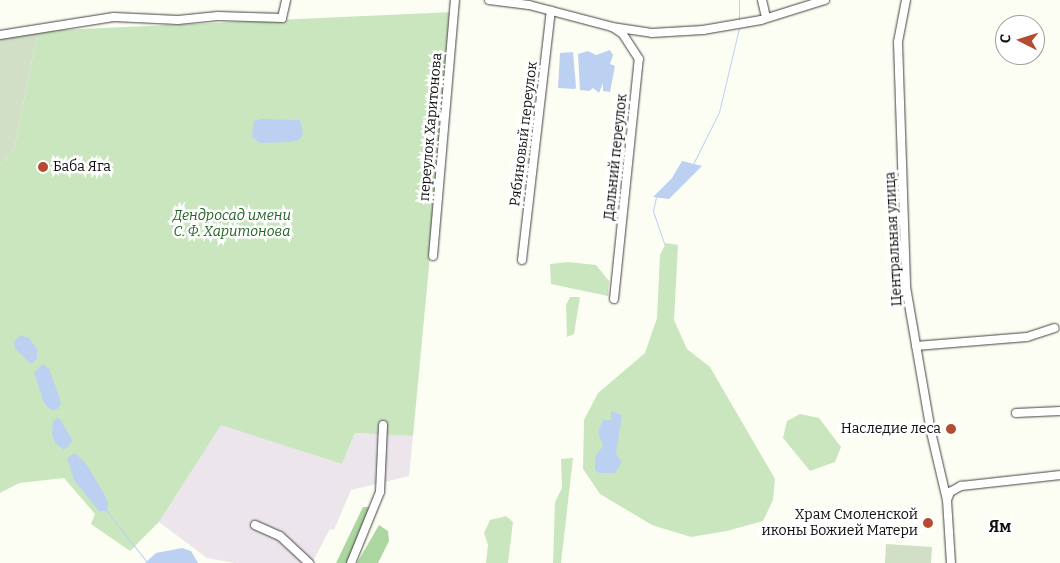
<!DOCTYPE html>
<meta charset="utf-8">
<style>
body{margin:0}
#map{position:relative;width:1060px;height:563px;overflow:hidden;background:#fdfef3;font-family:Bitter,serif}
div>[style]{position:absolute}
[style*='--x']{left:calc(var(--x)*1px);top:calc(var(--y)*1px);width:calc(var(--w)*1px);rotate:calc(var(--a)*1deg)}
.industrial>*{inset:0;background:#ede5ec}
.green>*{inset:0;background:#cae6bf}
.forest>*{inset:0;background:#abd69f}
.cemetery>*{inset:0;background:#d0dfc5}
.water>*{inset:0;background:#bcd0f1}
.stream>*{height:1px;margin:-0.5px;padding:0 0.5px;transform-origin:0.5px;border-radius:0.5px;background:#bcd0f1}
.roads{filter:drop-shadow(0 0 1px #424242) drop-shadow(0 0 1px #424242)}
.minor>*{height:8px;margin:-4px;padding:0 4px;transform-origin:4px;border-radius:4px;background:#fff}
.dots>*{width:14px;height:14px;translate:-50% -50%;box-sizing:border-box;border:2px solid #fff;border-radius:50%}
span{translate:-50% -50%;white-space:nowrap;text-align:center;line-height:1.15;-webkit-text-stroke:5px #fff;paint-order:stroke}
.street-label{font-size:14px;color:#0f0f0f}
.poi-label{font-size:14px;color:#0f0f0f}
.left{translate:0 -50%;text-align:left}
.right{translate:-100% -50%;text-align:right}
.park-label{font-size:14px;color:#256226;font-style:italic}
.quarter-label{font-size:16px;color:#0f0f0f;font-weight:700}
.north{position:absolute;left:995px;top:15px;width:50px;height:50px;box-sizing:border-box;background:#fff;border:1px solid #9f9f9f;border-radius:50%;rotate:275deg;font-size:14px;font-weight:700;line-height:20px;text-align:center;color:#0f0f0f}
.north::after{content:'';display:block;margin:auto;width:18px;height:22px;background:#b44b33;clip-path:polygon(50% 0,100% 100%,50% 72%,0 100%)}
</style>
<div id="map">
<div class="industrial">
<div style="clip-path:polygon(221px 424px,342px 464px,355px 433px,413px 436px,409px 476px,351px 490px,334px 530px,330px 529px,312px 563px,234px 563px,207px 558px,159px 522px)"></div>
</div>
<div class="green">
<div style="clip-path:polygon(453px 12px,413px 436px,355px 433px,342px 464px,221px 425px,159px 522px,130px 551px,91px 524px,95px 514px,64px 478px,19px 483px,0 493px,0 165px,14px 149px,38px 31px)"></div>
<div style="clip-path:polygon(666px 243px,678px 245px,674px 320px,687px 349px,710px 367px,775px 479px,773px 500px,763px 521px,727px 531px,691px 537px,652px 525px,600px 494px,583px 469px,584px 420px,598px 393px,645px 353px,657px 318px,660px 255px)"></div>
<div style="clip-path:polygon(568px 262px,596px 265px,609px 281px,608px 296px,551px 284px,550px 264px)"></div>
<div style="clip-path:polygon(570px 297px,580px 297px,574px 334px,567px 337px,566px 305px)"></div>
<div style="clip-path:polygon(800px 414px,819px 418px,841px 447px,835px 462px,810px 471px,783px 438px,787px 421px)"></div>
<div style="clip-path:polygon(573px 458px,561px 563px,553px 563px,555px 502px,562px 488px,561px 459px)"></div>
<div style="clip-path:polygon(506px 516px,513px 522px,508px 563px,486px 563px,488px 545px,484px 533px,490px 520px)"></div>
</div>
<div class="forest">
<div style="clip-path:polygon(363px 507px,369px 507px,371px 512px,347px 563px,336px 563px)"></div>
<div style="clip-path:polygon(379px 525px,388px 531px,389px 541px,378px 563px,357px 563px)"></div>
</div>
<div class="cemetery">
<div style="clip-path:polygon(38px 31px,14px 149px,0 165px,0 37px)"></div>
<div style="clip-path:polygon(886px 544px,932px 547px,931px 563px,885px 563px)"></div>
</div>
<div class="water">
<div style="clip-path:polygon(610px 50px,613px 55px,610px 64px,615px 66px,610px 92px,603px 91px,603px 83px,599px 93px,593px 88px,589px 91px,580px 90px,578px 54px,588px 51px,596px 55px)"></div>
<div style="clip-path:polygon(573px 52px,576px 87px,575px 89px,558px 88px,560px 53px)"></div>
<div style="clip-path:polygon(262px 119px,300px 120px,303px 134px,299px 140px,290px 142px,260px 143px,252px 137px,254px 121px)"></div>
<div style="clip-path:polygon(682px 161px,702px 166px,669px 199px,653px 197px,672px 178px)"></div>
<div style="clip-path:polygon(20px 335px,29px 338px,37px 349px,37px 359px,31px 364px,15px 348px,14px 342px)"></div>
<div style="clip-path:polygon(43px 364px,49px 369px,57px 390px,61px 403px,58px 409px,51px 410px,44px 403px,34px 373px)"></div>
<div style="clip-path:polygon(611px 411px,622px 415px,616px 454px,622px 462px,615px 473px,599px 473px,595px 470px,595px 457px,603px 446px,598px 432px,603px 420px,611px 420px)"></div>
<div style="clip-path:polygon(59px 418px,73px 441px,64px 450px,55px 443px,52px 433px,53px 420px)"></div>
<div style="clip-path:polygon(75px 453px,87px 465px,104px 494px,108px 503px,107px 511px,99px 511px,74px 480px,67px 458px)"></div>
<div style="clip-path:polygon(182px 548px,191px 551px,198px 563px,145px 563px,156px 553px)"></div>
</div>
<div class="stream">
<div style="--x:739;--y:19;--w:19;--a:-90"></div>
<div style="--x:693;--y:164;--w:58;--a:-63.4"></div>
<div style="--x:719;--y:112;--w:86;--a:-76.6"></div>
<div style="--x:656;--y:197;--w:14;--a:102"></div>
<div style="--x:653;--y:211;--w:36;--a:71"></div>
<div style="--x:107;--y:511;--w:63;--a:52"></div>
</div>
<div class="roads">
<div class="minor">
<div style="--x:489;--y:0;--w:40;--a:7.1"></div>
<div style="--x:529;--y:5;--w:86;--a:14.8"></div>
<div style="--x:612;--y:27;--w:40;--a:8.5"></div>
<div style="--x:652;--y:33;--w:51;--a:-3.4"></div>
<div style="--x:703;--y:30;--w:59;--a:-9.8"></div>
<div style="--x:761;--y:20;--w:67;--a:-17.4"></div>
<div style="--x:762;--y:0;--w:18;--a:77"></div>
<div style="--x:906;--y:0;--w:43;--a:100.8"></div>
<div style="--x:898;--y:42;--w:245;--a:88.1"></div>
<div style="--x:906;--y:287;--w:147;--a:80.2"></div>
<div style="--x:931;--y:432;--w:70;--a:76.8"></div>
<div style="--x:947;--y:500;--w:63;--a:86.4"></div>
<div style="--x:0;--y:35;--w:115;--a:-9"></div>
<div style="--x:114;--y:17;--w:64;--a:2.7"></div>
<div style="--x:178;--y:20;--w:40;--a:-5.7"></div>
<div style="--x:218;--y:16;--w:64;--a:1.8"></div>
<div style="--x:282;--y:18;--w:18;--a:-77"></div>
<div style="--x:433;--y:256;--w:257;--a:-85.1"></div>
<div style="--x:522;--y:260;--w:251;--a:-83.4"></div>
<div style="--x:614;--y:299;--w:241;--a:-84.1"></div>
<div style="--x:639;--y:59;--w:30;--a:-123"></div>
<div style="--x:623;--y:34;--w:11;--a:-146"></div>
<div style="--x:916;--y:346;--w:111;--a:-4.6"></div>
<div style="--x:1027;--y:337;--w:29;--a:-18"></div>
<div style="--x:1016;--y:413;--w:44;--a:-2.6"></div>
<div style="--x:947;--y:500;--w:9;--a:-69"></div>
<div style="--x:950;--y:492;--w:13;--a:-29"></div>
<div style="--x:961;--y:486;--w:100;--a:-6.3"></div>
<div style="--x:255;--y:525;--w:27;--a:24"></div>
<div style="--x:280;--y:536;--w:40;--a:43"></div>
<div style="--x:351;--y:563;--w:77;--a:-67.8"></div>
<div style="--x:380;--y:492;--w:67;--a:-87.4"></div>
</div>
</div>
<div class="dots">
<div style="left:43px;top:167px;background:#b44b33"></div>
<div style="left:951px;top:429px;background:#b44b33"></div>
<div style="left:928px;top:523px;background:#b44b33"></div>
</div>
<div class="street-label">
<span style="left:431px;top:127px;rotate:-85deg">переулок Харитонова</span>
<span style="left:524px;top:134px;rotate:-83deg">Рябиновый переулок</span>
<span style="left:616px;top:157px;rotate:-84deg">Дальний переулок</span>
<span style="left:894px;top:239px;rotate:-93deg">Центральная улица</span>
</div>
<div class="poi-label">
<span class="left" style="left:53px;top:167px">Баба Яга</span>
<span class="right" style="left:941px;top:429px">Наследие леса</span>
<span class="right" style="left:918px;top:523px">Храм Смоленской<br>иконы Божией Матери</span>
</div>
<div class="park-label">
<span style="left:232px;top:224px">Дендросад имени<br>С. Ф. Харитонова</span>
</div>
<div class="quarter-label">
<span style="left:1000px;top:527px">Ям</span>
</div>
<div class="north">С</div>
</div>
